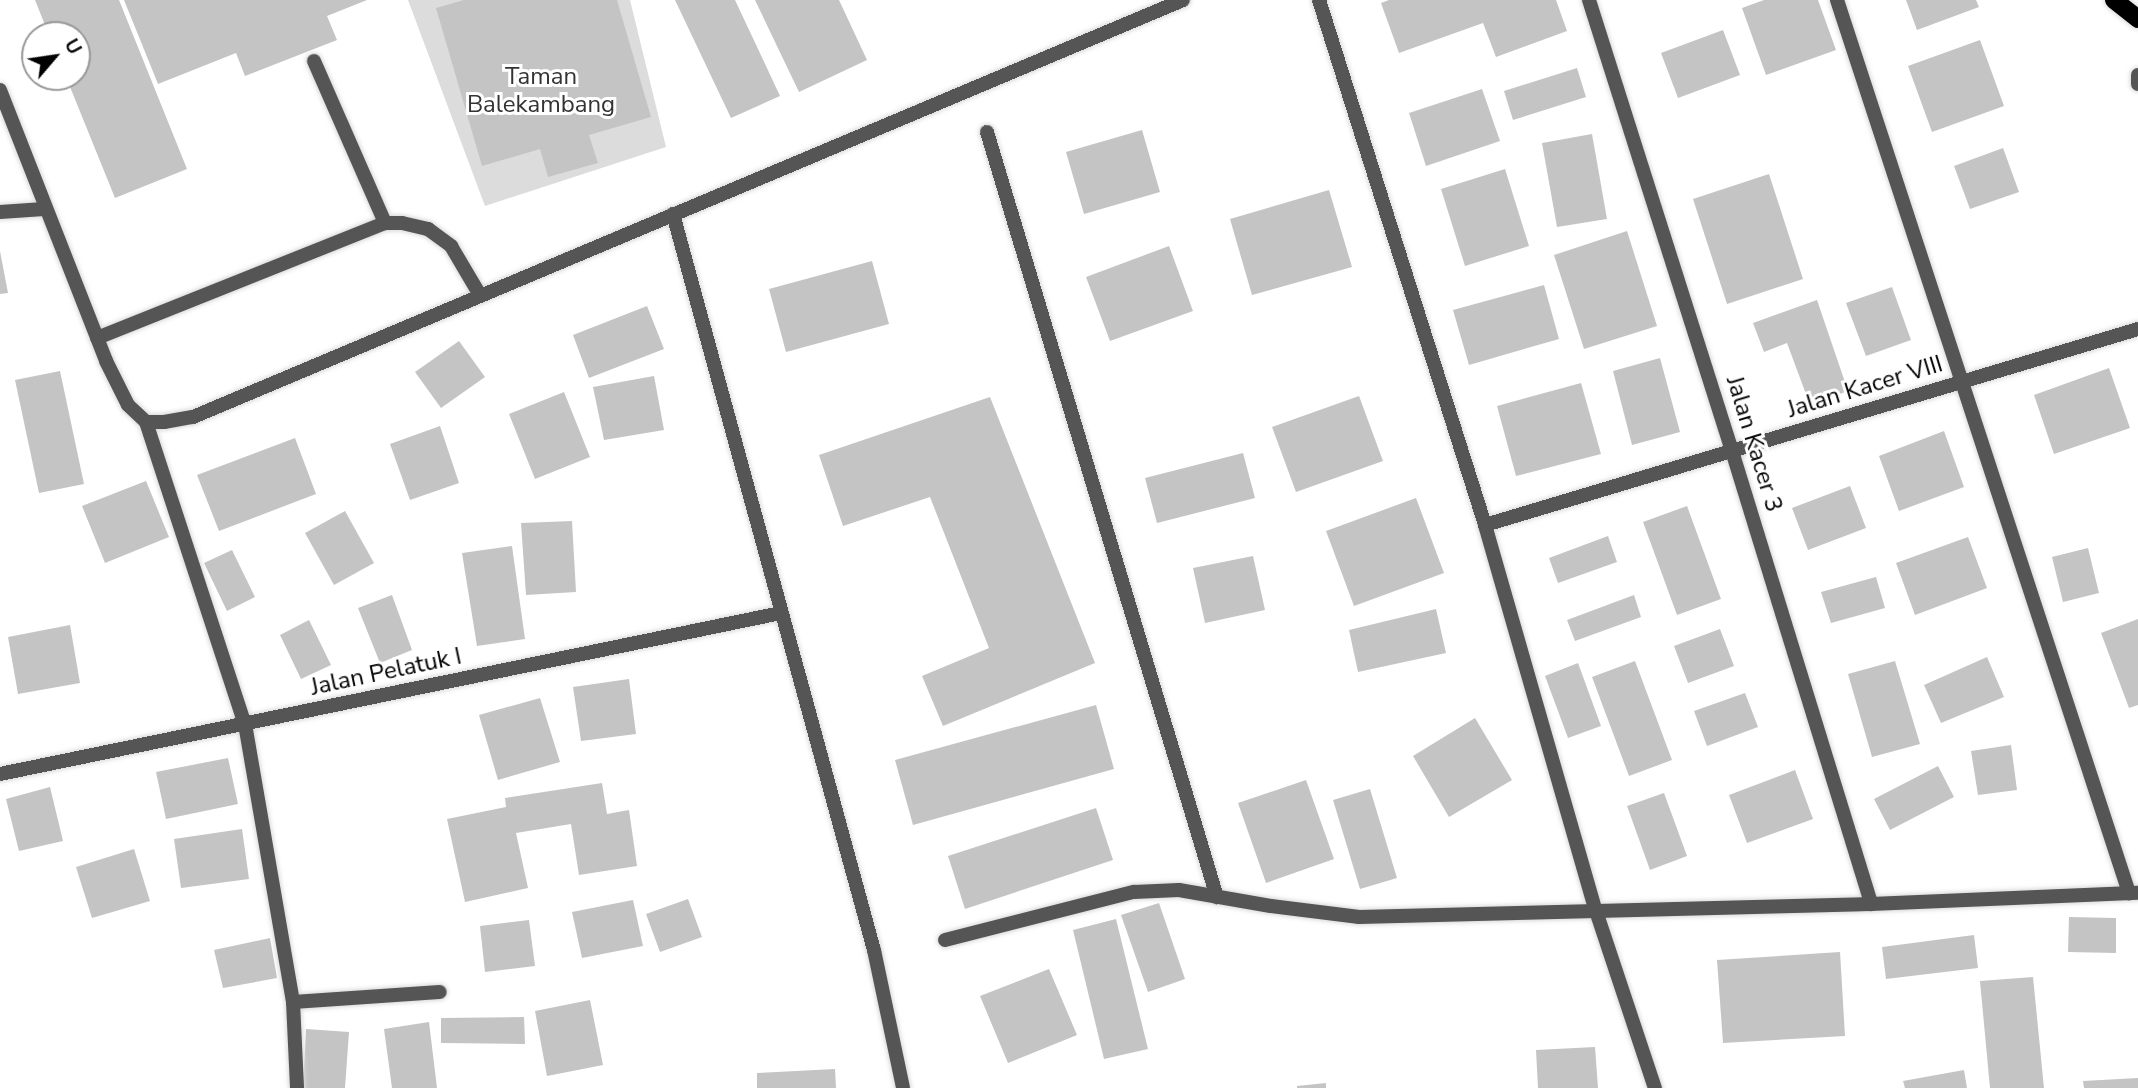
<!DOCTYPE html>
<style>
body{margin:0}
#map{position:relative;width:2138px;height:1088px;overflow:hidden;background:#fff;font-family:"Nunito Sans",sans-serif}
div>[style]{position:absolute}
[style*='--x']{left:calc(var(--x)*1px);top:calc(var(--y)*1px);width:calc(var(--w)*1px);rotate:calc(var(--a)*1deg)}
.green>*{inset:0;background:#dcdcdc}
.building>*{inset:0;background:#c4c4c4}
.roads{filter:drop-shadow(0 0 2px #dbdbdb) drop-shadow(0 0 2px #dbdbdb)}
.service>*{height:14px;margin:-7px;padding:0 7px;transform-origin:7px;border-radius:7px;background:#555}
.minor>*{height:14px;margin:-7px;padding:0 7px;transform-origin:7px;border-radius:7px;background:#555}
.primary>*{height:18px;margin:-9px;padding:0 9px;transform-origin:9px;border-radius:9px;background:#000}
span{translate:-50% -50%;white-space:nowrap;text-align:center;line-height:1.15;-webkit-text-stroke:6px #fff;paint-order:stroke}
.park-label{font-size:24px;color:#333}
.street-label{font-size:24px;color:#000}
.north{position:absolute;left:21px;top:21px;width:70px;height:70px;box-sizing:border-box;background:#fff;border:2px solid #999;border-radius:50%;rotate:61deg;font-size:19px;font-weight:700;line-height:28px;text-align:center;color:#000}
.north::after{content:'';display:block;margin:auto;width:24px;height:32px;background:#000;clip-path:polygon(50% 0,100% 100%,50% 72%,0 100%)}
</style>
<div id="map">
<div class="green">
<div style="clip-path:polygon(408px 0,630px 0,666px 147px,485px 206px)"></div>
</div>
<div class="building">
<div style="clip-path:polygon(35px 0,119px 0,187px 169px,115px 198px,66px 77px,77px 77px,77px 35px,49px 35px)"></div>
<div style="clip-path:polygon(124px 0,367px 0,327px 16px,337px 40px,245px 76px,236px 53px,158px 84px)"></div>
<div style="clip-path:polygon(464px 0,617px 0,651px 117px,589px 135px,598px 163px,548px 177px,540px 149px,482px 166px,436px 8px)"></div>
<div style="clip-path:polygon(675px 0,735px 0,780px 96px,731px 118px)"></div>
<div style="clip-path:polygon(755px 0,839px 0,867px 60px,799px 92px)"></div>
<div style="clip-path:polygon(1389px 0,1556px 0,1567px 31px,1496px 57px,1483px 23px,1399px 53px,1381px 3px)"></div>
<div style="clip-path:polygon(1764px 0,1818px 0,1836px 50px,1766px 75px,1742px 8px)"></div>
<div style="clip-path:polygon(1906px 0,1976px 0,1979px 7px,1917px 30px)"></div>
<div style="clip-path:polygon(1723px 30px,1740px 75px,1678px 98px,1661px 53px)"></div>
<div style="clip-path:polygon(1980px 40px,2004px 106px,1932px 132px,1908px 66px)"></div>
<div style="clip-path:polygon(1577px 68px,1586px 97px,1513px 120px,1504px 91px)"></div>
<div style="clip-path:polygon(1482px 89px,1500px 141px,1426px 166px,1409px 113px)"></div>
<div style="clip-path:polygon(1142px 130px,1160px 192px,1084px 214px,1066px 152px)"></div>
<div style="clip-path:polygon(1592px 134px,1607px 219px,1557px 227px,1542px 143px)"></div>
<div style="clip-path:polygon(2003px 148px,2019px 192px,1970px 209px,1954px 166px)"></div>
<div style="clip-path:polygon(1505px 169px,1529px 246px,1465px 266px,1441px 189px)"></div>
<div style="clip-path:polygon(1769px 174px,1803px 279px,1727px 304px,1693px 199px)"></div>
<div style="clip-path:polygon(1329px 190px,1352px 267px,1252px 295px,1230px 219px)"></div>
<div style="clip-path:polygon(1627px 231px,1657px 326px,1584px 349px,1554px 255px)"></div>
<div style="clip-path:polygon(1169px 246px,1193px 311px,1110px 341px,1086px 277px)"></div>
<div style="clip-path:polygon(0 251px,8px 293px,0 294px)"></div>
<div style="clip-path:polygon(872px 261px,889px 324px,786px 352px,769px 289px)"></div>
<div style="clip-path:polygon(1544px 285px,1559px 339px,1469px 365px,1453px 310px)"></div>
<div style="clip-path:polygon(1892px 287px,1911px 340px,1866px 356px,1846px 303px)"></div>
<div style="clip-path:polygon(1817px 300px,1848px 391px,1810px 405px,1787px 343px,1764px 352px,1753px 323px)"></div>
<div style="clip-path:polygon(647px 306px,664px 349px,589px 378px,573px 335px)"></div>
<div style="clip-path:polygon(459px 341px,485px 377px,441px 408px,415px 372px)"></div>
<div style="clip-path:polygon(1660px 358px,1680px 432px,1632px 445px,1613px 371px)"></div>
<div style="clip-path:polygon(2109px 368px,2130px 428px,2054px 454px,2034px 395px)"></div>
<div style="clip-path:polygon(60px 371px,84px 484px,39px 493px,15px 380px)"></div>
<div style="clip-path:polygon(654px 376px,664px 430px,604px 440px,593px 387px)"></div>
<div style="clip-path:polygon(1581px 383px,1601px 454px,1516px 476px,1497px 406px)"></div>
<div style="clip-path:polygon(564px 392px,590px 457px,535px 479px,509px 414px)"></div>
<div style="clip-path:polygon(1359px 396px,1383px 461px,1296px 492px,1272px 427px)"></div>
<div style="clip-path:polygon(990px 397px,1095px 663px,943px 726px,922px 676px,989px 648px,930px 497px,843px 526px,819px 455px)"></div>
<div style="clip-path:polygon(440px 426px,459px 483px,410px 500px,390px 444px)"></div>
<div style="clip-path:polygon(1944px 431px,1964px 487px,1899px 511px,1879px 456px)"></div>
<div style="clip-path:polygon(295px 438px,316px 494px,219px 531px,197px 475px)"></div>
<div style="clip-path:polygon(1243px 453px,1255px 498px,1157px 523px,1145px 478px)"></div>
<div style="clip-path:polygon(146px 481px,169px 537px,105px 563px,82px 506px)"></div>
<div style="clip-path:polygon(1850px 486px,1866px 528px,1808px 550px,1792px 508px)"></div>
<div style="clip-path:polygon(1416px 498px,1444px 573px,1354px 606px,1326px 531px)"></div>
<div style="clip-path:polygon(1687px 506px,1721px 599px,1677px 615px,1643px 522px)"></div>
<div style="clip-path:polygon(345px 511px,374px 563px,334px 585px,305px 533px)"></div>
<div style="clip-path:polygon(572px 521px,576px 592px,526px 595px,521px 523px)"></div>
<div style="clip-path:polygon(1608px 536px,1617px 562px,1558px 583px,1549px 558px)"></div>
<div style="clip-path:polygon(1968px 537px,1987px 588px,1915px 615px,1896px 563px)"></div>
<div style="clip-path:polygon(512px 546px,525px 639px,477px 646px,462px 553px)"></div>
<div style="clip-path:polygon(2088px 548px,2099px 593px,2063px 602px,2052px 557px)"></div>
<div style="clip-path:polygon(232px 550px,255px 597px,227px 611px,204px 563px)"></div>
<div style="clip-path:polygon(1253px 556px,1265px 610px,1205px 623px,1193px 568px)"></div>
<div style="clip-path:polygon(1876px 577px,1885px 608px,1831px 623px,1821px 592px)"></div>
<div style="clip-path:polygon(392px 595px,412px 650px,380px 663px,358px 608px)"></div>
<div style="clip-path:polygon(1634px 595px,1641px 617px,1575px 641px,1567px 620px)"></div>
<div style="clip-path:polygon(1436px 609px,1446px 653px,1358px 672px,1349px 630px)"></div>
<div style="clip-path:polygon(2138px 619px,2138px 705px,2129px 708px,2101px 633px)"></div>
<div style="clip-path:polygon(309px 620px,331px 665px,301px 679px,280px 635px)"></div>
<div style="clip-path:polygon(70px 625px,80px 683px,18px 694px,8px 637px)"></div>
<div style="clip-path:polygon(1720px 629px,1734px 666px,1688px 683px,1674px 646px)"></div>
<div style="clip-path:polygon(1987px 657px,2004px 697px,1941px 723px,1924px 685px)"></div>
<div style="clip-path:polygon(1635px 661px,1672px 760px,1629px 776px,1592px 677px)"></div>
<div style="clip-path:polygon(1895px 661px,1920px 744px,1872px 757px,1848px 674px)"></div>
<div style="clip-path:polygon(1578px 663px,1601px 726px,1568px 738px,1545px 676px)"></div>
<div style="clip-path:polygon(629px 679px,636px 734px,581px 741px,573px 687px)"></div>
<div style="clip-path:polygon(1745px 693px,1758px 727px,1707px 746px,1694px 711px)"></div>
<div style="clip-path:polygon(540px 698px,560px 762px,498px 780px,479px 715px)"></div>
<div style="clip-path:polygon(1096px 705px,1114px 769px,913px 825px,895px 760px)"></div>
<div style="clip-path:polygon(1475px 718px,1512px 780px,1449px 817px,1413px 756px)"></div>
<div style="clip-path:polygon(2011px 745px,2017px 790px,1978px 795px,1971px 751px)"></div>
<div style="clip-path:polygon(228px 758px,238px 804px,166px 819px,156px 772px)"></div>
<div style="clip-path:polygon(1938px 766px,1954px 797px,1890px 830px,1874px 799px)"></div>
<div style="clip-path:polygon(1795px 770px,1813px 819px,1747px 843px,1729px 795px)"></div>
<div style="clip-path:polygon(1306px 780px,1334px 859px,1266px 883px,1238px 803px)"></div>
<div style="clip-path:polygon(602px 783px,607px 814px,629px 810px,637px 866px,579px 875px,571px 824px,516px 833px,528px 888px,465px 902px,447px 819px,506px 807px,505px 798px)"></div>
<div style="clip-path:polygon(50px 787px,63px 841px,19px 851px,6px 799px)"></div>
<div style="clip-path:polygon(1370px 789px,1397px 878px,1360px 889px,1333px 800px)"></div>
<div style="clip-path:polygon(1664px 793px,1687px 856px,1650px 870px,1627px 806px)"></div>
<div style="clip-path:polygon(1096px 808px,1113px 860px,965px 909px,948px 856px)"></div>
<div style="clip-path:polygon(242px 829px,249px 879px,181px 888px,174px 839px)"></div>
<div style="clip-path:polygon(134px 849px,150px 901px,92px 918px,76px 867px)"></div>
<div style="clip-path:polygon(688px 899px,702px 937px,660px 952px,646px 914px)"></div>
<div style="clip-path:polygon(633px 900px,643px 946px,582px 958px,572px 912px)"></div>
<div style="clip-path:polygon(1159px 903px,1185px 979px,1148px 992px,1121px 915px)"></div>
<div style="clip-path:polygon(2069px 917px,2116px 918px,2116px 953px,2068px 952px)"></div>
<div style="clip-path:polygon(1116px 919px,1148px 1049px,1104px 1059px,1073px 930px)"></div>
<div style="clip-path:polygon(529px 920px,535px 966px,485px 972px,480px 926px)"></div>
<div style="clip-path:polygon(1974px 935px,1978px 968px,1886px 979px,1882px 947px)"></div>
<div style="clip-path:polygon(270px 938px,277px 978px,223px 988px,214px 950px)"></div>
<div style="clip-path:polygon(1840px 952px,1845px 1036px,1723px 1043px,1717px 960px)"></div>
<div style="clip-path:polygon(1049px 969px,1077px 1035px,1008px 1063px,980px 996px)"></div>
<div style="clip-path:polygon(2033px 977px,2044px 1088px,1990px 1088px,1980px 981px)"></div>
<div style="clip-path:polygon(590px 1000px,603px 1065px,547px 1076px,535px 1011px)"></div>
<div style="clip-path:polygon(524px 1017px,525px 1044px,441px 1043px,441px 1018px)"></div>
<div style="clip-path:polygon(429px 1022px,437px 1088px,392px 1088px,384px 1029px)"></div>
<div style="clip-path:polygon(306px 1029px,349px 1032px,345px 1088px,303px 1088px)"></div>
<div style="clip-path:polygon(1595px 1047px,1598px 1088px,1538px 1088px,1536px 1050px)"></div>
<div style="clip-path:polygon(835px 1069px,836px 1088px,757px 1088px,757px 1073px)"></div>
<div style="clip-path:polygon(1964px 1070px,1967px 1088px,1905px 1088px,1903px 1081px)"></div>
<div style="clip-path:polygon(2138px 1078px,2138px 1088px,2084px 1088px,2083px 1081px)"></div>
<div style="clip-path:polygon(1326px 1083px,1326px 1088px,1297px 1088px,1297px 1086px)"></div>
</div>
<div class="roads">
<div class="service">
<div style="--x:314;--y:61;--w:177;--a:66.3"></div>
<div style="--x:97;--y:338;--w:310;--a:-21.8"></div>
<div style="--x:385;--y:223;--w:17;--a:0"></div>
<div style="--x:402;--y:223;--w:27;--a:13"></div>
<div style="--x:428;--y:229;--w:29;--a:36"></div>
<div style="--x:451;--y:246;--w:57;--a:59.4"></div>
</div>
<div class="minor">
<div style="--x:1319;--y:0;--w:551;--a:72.45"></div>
<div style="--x:1485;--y:525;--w:402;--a:74"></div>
<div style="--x:1596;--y:911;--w:187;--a:71.6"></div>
<div style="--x:1589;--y:0;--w:473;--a:72.4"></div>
<div style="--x:1732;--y:451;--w:474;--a:72.9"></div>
<div style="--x:1837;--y:0;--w:940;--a:71.89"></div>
<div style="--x:2138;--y:75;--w:9;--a:90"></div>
<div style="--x:0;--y:90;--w:291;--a:68.6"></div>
<div style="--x:106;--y:361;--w:49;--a:63.4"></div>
<div style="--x:128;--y:405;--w:25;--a:43"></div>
<div style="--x:146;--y:422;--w:18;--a:0"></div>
<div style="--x:164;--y:422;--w:29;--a:-10"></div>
<div style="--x:193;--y:417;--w:1074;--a:-22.84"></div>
<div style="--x:987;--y:132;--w:799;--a:73.27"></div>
<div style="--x:0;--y:212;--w:44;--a:-3.9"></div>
<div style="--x:673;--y:214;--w:763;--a:74.73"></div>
<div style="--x:874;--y:950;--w:141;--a:78.1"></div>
<div style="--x:146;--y:422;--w:318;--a:71.9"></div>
<div style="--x:245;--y:724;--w:282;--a:80.2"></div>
<div style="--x:293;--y:1002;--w:86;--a:87.3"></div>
<div style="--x:1485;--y:525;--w:682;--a:-16.71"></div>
<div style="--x:0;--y:774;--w:797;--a:-11.65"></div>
<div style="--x:945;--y:940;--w:195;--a:-14.3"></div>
<div style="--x:1134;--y:892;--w:45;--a:-2.5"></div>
<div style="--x:1179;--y:890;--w:93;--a:9.9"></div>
<div style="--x:1271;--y:906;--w:89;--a:7.1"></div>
<div style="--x:1359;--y:917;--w:512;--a:-1.45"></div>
<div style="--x:1871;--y:904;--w:267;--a:-2.4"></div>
<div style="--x:293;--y:1002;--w:147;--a:-3.9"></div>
</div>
<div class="primary">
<div style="--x:2114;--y:0;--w:31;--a:38"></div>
</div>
</div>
<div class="park-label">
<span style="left:541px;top:91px">Taman<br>Balekambang</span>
</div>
<div class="street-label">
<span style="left:1865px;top:387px;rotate:-17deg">Jalan Kacer VIII</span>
<span style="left:1754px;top:444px;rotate:73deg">Jalan Kacer 3</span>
<span style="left:386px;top:672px;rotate:-12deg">Jalan Pelatuk I</span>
</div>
<div class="north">U</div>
</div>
